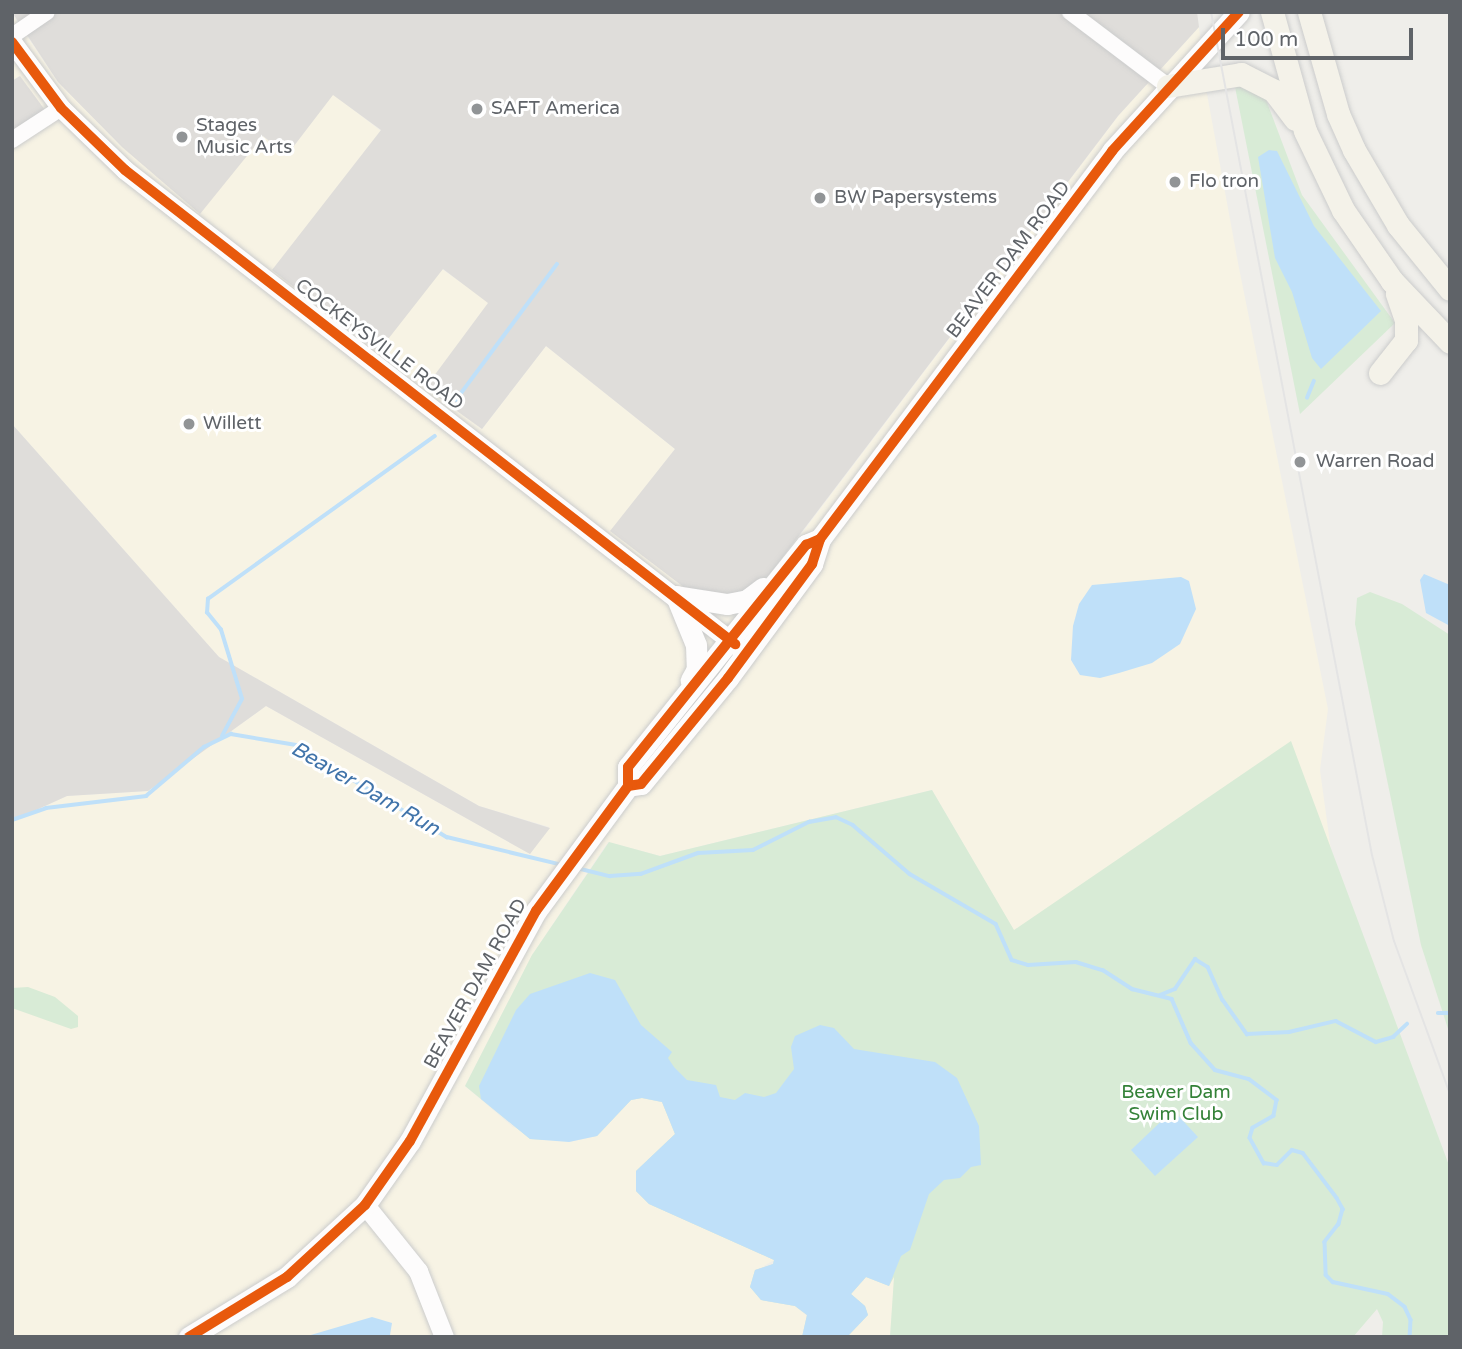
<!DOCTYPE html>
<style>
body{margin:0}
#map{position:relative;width:1462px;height:1349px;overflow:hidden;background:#efeeea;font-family:"Varela Round",sans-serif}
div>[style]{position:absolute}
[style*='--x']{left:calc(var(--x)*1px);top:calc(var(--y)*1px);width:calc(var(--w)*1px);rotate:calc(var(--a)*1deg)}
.commercial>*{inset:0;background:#f7f3e4}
.industrial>*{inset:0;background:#dfddda}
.green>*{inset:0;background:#d8ebd6}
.water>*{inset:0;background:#bfe0f9}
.stream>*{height:3.5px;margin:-1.75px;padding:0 1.75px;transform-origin:1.75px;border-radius:1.75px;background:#bfe0f9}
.roads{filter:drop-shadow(0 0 2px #cbcccc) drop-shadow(0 0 2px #cbcccc)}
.minor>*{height:16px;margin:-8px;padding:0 8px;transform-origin:8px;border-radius:8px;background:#fdfcfc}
.tertiary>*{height:19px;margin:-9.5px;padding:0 9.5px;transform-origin:9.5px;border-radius:9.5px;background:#fdfcfc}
.secondary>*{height:21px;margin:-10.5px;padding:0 10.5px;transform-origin:10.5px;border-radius:10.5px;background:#fdfcfc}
.primary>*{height:23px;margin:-11.5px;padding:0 11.5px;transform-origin:11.5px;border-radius:11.5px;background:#f4f2e9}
.tram>*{height:2px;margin:-1px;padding:0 1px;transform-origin:1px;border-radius:1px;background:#e4e4e4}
.cycleway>*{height:10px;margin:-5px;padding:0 5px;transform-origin:5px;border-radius:5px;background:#e8590c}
.dots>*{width:19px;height:19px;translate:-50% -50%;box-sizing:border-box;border:4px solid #fff;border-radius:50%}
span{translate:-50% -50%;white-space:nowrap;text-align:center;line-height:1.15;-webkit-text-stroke:6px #fff;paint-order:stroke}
.poi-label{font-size:19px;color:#5f6368}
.left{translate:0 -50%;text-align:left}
.street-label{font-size:19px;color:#5f6368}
.park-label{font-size:19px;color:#348238}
.water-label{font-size:21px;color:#4174aa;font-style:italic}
.frame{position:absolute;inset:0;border:14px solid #5f6368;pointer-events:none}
.scale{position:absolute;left:1221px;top:28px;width:192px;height:32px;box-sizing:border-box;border:4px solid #5f6368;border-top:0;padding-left:9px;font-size:21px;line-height:24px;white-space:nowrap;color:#5f6368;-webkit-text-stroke:5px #fff;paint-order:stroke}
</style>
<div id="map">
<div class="commercial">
<div style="clip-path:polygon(12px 14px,58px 82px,122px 147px,263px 136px,287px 155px,333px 94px,381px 131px,273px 270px,378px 351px,442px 269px,489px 302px,426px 388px,482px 429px,546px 346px,675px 449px,611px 531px,770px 575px,1118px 116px,1199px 27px,1207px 94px,1239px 268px,1328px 709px,1320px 770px,1332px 858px,1291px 742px,1014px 931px,932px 790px,660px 856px,608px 842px,532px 955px,465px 1086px,513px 1127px,569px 1142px,597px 1136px,631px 1100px,642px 1098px,662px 1102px,676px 1134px,637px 1171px,636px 1191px,649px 1204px,774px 1260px,764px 1266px,761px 1300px,795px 1306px,807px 1316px,802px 1337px,12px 1337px,12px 821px,67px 796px,148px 791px,266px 706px,530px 854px,549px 827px,479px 806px,219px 657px,12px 424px,12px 146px,19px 76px,12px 81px)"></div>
<div style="clip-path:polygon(895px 1274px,890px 1337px,847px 1337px,868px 1315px,865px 1306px,851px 1294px,866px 1277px)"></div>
</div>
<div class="industrial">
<div style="clip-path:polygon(12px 12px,1197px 12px,1199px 27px,1118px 116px,769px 575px,750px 591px,727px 599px,685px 588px,610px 531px,675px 449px,546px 346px,482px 429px,425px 388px,488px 303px,443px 269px,378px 352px,272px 270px,381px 130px,333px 95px,287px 155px,263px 136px,200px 214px,122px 147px,58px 82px)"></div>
<div style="clip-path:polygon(20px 76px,53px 121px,12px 146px,12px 81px)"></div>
<div style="clip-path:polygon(12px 424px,219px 657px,479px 806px,550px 828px,530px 854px,266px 706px,148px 791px,67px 796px,12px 821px)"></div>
</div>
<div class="green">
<div style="clip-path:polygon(1247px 84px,1265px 97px,1302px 195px,1395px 323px,1300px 414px,1235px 87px)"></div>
<div style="clip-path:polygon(1370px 592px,1402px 604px,1450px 635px,1450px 1035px,1421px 945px,1355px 624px,1357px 598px)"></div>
<div style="clip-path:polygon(1291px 741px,1450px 1168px,1450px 1337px,1382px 1337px,1383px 1322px,1377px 1309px,1353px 1337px,890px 1337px,894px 1277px,889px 1286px,866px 1277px,851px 1294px,865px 1306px,868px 1315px,847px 1337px,802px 1337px,807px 1315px,795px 1306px,761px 1300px,750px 1287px,755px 1270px,773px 1264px,774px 1260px,649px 1204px,636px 1191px,636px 1171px,675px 1134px,662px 1102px,642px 1098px,631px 1100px,597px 1136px,549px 1140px,530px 1139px,465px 1086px,532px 955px,609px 842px,660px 856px,932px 790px,1014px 930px)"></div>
<div style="clip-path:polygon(28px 987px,55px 997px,78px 1016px,78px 1027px,71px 1029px,12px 1008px,12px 988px)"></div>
</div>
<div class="water">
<div style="clip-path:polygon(1269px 150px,1277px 151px,1314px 226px,1381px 311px,1321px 369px,1312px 358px,1292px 292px,1275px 258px,1258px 157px)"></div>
<div style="clip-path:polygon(1424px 574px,1450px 585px,1450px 626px,1426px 613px,1420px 580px)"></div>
<div style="clip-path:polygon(1181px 577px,1189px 581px,1196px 609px,1180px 644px,1152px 663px,1119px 673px,1100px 678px,1080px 675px,1071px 660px,1073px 626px,1079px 604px,1092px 585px)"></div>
<div style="clip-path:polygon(590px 973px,615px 980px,641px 1025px,672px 1052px,668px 1058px,674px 1067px,687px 1080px,716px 1085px,720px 1097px,735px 1100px,745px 1093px,764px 1097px,776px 1093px,794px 1069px,791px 1047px,795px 1036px,820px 1025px,834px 1028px,854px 1049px,935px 1062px,957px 1078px,979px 1126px,981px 1165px,971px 1167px,960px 1178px,944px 1180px,929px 1194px,910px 1250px,901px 1256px,889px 1286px,866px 1277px,851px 1294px,865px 1306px,868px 1315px,847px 1337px,802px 1337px,807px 1315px,795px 1306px,761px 1300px,750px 1287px,755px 1270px,773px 1264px,774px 1260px,649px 1204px,636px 1191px,636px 1171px,675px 1134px,662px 1102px,642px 1098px,631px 1100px,597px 1136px,569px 1142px,530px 1139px,481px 1099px,479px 1086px,516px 1010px,530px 994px)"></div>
<div style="clip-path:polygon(1173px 1110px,1198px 1137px,1155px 1176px,1131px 1150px)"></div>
<div style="clip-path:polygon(372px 1317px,392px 1323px,390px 1335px,304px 1337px)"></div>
</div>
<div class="stream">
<div style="--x:1307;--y:398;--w:18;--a:-68"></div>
<div style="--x:456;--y:400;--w:169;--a:-53.4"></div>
<div style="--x:222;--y:736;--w:42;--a:-61.6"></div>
<div style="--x:242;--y:699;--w:72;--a:-106.9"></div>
<div style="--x:221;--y:630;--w:22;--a:-129"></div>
<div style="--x:207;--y:613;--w:14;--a:-86"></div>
<div style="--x:208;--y:599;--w:279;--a:-35.7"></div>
<div style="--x:12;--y:820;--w:36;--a:-19"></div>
<div style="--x:46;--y:808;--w:101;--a:-6.8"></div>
<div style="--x:146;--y:796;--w:76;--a:-40.2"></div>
<div style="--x:204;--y:747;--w:30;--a:-26"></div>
<div style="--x:231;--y:734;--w:66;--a:9.6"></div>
<div style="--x:296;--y:745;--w:177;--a:31.4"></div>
<div style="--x:447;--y:837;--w:115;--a:13.6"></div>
<div style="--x:577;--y:868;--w:34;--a:14"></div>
<div style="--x:610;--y:876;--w:31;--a:-4"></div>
<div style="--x:641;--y:874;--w:61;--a:-20.2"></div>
<div style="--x:698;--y:853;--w:55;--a:-3.1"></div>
<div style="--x:753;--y:850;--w:63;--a:-26.6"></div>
<div style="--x:809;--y:822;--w:27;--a:-10"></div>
<div style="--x:836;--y:817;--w:19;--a:25"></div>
<div style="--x:853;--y:825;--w:75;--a:40.7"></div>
<div style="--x:910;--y:874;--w:99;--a:30.2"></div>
<div style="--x:996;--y:924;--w:39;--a:66"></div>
<div style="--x:1012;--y:960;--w:17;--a:17"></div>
<div style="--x:1028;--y:965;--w:48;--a:-3.6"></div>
<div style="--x:1076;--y:962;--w:28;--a:17"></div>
<div style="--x:1103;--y:970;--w:35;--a:33"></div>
<div style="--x:1132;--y:989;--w:41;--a:14"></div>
<div style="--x:1172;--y:999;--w:48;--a:66.6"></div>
<div style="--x:1191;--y:1043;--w:36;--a:48"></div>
<div style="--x:1215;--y:1070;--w:35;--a:15"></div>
<div style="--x:1249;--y:1079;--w:35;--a:37"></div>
<div style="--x:1277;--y:1100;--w:16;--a:101"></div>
<div style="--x:1274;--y:1116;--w:24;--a:150"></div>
<div style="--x:1253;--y:1128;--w:10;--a:107"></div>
<div style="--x:1250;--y:1138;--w:29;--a:61"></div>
<div style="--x:1264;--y:1163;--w:13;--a:9"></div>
<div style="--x:1277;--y:1165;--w:21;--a:-45"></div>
<div style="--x:1292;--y:1150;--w:11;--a:15"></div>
<div style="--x:1303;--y:1153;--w:56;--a:52.9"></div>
<div style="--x:1337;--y:1198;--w:13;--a:61"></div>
<div style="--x:1343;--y:1209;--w:16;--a:105"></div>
<div style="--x:1339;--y:1224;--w:23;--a:128"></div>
<div style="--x:1325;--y:1242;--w:33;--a:88"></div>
<div style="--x:1326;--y:1275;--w:10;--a:45"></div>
<div style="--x:1333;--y:1282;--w:56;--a:12.3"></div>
<div style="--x:1388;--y:1294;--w:21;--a:37"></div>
<div style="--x:1405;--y:1307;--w:14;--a:65"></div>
<div style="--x:1411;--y:1320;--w:17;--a:93"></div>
<div style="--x:1160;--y:995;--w:16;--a:-22"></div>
<div style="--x:1175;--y:989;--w:36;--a:-56"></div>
<div style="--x:1195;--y:959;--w:15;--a:32"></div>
<div style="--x:1208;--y:967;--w:36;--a:66"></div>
<div style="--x:1223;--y:1000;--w:42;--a:54.8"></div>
<div style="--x:1247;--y:1034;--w:42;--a:-2.7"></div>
<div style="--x:1289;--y:1032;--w:48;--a:-13.2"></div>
<div style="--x:1336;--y:1021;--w:45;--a:27.7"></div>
<div style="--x:1376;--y:1042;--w:18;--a:-16"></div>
<div style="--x:1393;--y:1037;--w:19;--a:-43"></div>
<div style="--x:1438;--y:1013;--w:12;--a:0"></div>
</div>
<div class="roads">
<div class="minor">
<div style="--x:1070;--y:12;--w:123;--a:37.1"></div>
<div style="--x:12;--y:36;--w:42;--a:-34.4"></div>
<div style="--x:12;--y:140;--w:59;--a:-33.1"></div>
</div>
<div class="tertiary">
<div style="--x:12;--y:42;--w:82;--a:53.4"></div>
<div style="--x:61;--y:108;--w:89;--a:44.1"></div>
<div style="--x:125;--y:170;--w:780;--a:37.87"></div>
<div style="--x:365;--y:1205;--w:85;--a:51.2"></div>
<div style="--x:418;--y:1271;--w:71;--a:68.5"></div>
</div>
<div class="secondary">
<div style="--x:676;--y:596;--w:53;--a:67.8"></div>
<div style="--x:696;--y:645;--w:24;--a:88"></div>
<div style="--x:697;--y:669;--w:13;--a:119"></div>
<div style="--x:676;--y:596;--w:52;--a:8.9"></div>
<div style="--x:727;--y:604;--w:20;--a:-11"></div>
<div style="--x:747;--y:600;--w:20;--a:-37"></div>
<div style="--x:628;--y:786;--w:13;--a:-9"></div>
<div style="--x:641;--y:784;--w:137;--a:-50.6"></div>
<div style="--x:728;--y:678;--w:142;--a:-53.6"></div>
<div style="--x:812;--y:564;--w:26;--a:-72"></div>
<div style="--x:820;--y:539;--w:486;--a:-53"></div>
<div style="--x:1112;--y:151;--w:188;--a:-47.6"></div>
<div style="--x:189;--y:1337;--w:115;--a:-31.5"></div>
<div style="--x:287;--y:1277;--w:106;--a:-42.7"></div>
<div style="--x:365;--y:1205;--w:78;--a:-54.9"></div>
<div style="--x:410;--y:1141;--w:262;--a:-61.3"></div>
<div style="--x:536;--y:911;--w:155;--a:-53.6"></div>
<div style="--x:628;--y:786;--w:19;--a:-90"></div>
<div style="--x:628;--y:767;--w:285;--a:-51.3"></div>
<div style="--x:806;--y:545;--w:15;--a:-23"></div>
</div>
<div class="primary">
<div style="--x:1272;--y:12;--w:123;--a:74.5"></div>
<div style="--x:1305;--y:131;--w:88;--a:64.3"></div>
<div style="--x:1343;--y:210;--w:86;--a:55.4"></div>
<div style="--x:1392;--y:281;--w:84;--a:46.4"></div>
<div style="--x:1309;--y:12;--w:106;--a:74.1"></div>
<div style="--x:1338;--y:114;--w:39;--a:66"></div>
<div style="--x:1354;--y:150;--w:87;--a:59.6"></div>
<div style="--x:1398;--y:225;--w:82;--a:50.9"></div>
<div style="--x:1168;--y:86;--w:74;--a:-9.3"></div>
<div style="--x:1241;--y:74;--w:37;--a:27"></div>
<div style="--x:1274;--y:91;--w:35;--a:53"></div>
<div style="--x:1380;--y:373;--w:42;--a:-51.8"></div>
<div style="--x:1406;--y:340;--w:20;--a:-90"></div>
<div style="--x:1406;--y:320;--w:28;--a:-109"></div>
</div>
</div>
<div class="tram">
<div style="--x:1211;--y:12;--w:858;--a:79.19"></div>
<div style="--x:1372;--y:855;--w:89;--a:75.7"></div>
<div style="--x:1394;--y:941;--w:163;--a:69.9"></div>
</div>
<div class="cycleway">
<div style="--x:12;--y:42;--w:82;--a:53.4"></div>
<div style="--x:61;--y:108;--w:89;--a:44.1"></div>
<div style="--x:125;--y:170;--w:773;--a:37.85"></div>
<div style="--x:628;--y:786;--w:13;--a:-9"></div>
<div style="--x:641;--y:784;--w:137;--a:-50.6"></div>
<div style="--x:728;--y:678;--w:142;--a:-53.6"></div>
<div style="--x:812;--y:564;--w:26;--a:-72"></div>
<div style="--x:820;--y:539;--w:486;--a:-53"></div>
<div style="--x:1112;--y:151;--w:188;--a:-47.6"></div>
<div style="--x:189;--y:1337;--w:115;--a:-31.5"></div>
<div style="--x:287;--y:1277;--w:106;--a:-42.7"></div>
<div style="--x:365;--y:1205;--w:78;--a:-54.9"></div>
<div style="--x:410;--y:1141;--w:262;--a:-61.3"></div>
<div style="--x:536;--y:911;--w:155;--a:-53.6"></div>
<div style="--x:628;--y:786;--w:19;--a:-90"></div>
<div style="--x:628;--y:767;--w:285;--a:-51.3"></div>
<div style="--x:806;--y:545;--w:15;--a:-23"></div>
</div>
<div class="dots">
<div style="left:477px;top:109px;background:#919496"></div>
<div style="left:182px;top:137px;background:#919496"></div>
<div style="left:1175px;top:182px;background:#919496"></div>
<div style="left:820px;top:198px;background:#919496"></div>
<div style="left:189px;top:424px;background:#919496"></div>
<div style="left:1300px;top:462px;background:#919496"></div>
</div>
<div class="poi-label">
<span class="left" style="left:491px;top:109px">SAFT America</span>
<span class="left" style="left:196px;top:137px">Stages<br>Music Arts</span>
<span class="left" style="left:1189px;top:182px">Flo tron</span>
<span class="left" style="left:834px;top:198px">BW Papersystems</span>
<span class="left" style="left:203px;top:424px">Willett</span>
<span class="left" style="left:1316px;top:462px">Warren Road</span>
</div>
<div class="street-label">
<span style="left:1009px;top:260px;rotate:-53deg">BEAVER DAM ROAD</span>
<span style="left:379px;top:345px;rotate:37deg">COCKEYSVILLE ROAD</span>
<span style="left:476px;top:984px;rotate:-61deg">BEAVER DAM ROAD</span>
</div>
<div class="park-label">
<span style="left:1176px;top:1104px">Beaver Dam<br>Swim Club</span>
</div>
<div class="water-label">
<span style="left:365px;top:789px;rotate:30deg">Beaver Dam Run</span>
</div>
<div class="frame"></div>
<div class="scale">100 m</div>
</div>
